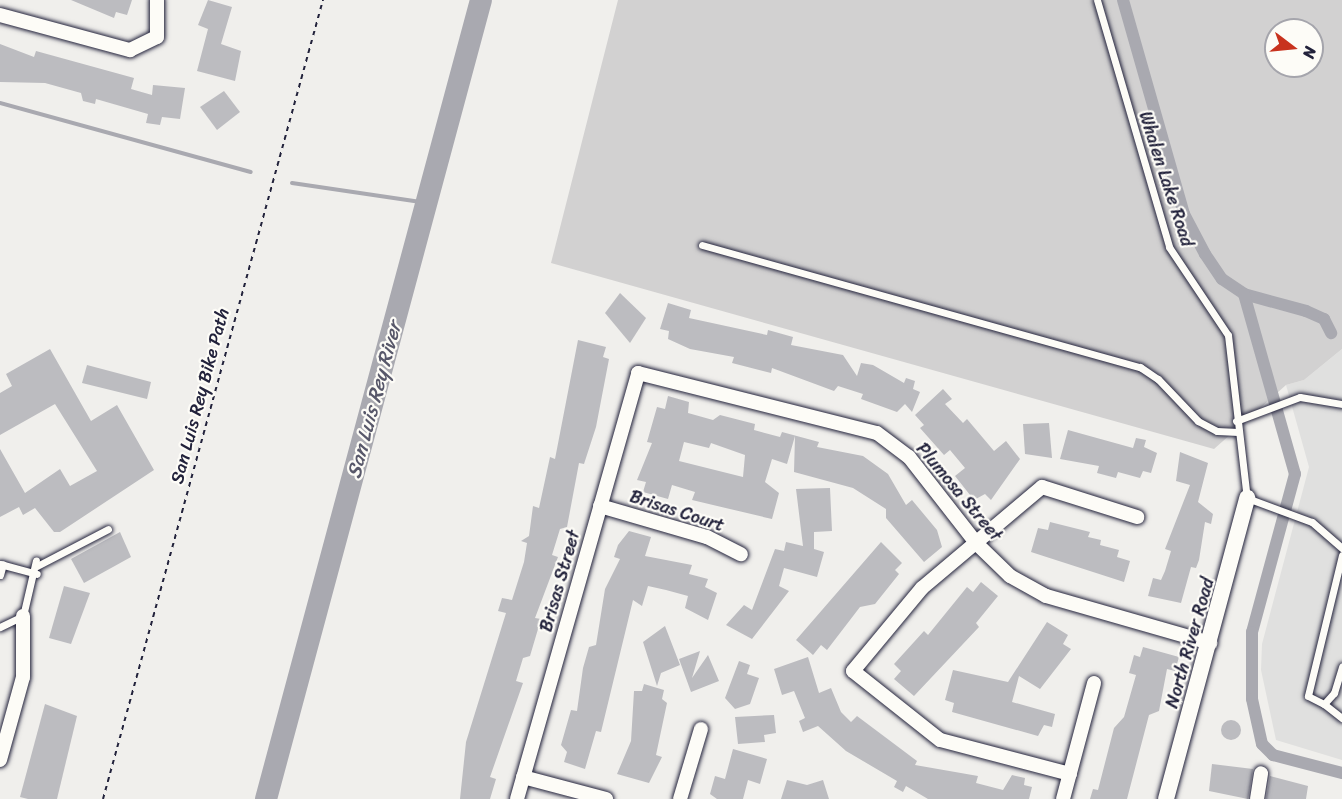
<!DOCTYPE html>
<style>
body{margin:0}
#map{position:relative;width:1342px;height:799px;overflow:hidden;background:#f0efec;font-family:Sriracha,sans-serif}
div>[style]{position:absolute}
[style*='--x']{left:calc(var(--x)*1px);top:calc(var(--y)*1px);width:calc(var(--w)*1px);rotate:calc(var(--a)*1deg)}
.built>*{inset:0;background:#e0e0df}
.green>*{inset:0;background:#d2d1d1}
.stream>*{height:4px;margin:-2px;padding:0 2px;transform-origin:2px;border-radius:2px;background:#a9a9b0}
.canal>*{height:12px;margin:-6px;padding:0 6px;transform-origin:6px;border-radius:6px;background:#a9a9b0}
.river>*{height:22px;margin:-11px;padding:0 11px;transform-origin:11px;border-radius:11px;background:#a9a9b0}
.building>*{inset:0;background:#bcbcc0}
.round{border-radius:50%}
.path>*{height:2px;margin-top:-1px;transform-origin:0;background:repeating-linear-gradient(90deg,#22223b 0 4.5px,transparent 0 9px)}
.roads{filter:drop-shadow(0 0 2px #22223b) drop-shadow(0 0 2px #22223b)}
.service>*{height:7px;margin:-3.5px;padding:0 3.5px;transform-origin:3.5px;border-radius:3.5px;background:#fdfcf7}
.minor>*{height:14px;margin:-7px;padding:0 7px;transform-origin:7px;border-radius:7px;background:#fdfcf7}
.tertiary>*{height:16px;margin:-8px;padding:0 8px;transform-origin:8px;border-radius:8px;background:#fdfcf7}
span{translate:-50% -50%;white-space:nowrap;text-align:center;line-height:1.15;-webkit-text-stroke:4.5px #fdfcf7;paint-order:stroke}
.street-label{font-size:18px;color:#22223b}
.water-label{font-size:20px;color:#58586a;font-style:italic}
.north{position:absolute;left:1264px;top:18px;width:60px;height:60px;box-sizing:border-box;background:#fdfcf7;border:2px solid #a5a5ac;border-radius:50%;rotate:106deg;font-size:16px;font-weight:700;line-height:24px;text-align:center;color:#22223b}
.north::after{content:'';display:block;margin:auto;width:21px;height:27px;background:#c8321e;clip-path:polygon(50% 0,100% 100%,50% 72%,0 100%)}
</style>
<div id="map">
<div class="built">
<div style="clip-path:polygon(1342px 349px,1342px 760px,1276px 740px,1261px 670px,1262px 644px,1309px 467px,1286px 385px,1304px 380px)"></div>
</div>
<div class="green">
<div style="clip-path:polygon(evenodd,618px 0,1342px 0,1342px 349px,1304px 380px,1286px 385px,1214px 449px,551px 263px,618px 0,1276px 30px,1312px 30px,1312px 66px,1276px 66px,1276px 30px)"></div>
</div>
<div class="stream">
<div style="--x:0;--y:103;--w:260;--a:15.4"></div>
<div style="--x:292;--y:183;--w:137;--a:8.4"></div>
</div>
<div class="canal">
<div style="--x:1123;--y:0;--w:223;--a:74.1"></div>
<div style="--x:1184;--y:214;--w:45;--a:62.3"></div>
<div style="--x:1205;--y:254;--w:30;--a:56"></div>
<div style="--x:1222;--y:279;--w:27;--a:34"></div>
<div style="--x:1244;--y:294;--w:64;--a:15.3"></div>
<div style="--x:1306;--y:311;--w:20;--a:24"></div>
<div style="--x:1324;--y:319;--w:16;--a:63"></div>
<div style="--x:1244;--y:294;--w:187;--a:74.2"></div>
<div style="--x:1295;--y:474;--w:164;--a:105.2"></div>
<div style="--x:1252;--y:632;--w:67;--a:90"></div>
<div style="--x:1252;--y:699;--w:46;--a:77.5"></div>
<div style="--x:1262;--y:744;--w:16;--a:45"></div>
<div style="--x:1273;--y:755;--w:71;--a:14.6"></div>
</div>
<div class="river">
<div style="--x:266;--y:799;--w:827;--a:-74.94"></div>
</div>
<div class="building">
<div style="clip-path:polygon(71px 0,132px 0,127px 15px,116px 12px,114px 18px)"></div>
<div style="clip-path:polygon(208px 0,232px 7px,221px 44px,241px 51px,235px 81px,197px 71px,208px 29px,198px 25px)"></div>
<div style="clip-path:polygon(0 44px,34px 57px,36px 51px,134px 78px,131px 89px,152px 95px,153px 85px,185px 88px,180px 119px,162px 117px,160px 125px,146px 123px,148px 114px,96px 99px,95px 104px,83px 101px,81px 93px,45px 83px,0 82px)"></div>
<div style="clip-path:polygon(224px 91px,240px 112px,217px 130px,200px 107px)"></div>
<div style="clip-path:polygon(620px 293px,646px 318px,630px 343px,605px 313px)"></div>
<div style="clip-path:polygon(668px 303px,691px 310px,689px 318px,767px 335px,768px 330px,793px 337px,791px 345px,843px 355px,857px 376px,861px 363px,873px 365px,904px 383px,906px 378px,915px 381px,913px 389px,920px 392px,912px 412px,905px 404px,897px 412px,861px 399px,863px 394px,838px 386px,834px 391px,772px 368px,771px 373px,732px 363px,734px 357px,690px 349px,668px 339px,669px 331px,660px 329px)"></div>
<div style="clip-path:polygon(578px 340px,606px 347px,603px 357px,609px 359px,596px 427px,584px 464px,579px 463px,567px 527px,560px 529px,552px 555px,558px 557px,535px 618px,541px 619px,530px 656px,523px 658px,516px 681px,523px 683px,490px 777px,496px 779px,490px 799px,460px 799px,466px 742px,506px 613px,498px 611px,502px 598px,512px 600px,524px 562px,527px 543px,521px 541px,529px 536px,533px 506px,539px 508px,550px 457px,555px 459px)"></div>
<div style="clip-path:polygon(50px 349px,91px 421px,117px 405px,154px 470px,60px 532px,54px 532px,35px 508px,23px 515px,19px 507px,0 517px,0 449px,25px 493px,60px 469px,70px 486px,97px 471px,55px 404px,0 435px,0 393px,12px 386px,6px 374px)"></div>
<div style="clip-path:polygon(87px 365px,151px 382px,147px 399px,82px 383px)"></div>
<div style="clip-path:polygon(943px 389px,952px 399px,945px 404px,963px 423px,967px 419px,994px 451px,1006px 441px,1020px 459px,991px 500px,985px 494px,974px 500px,955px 476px,965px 468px,950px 450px,944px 455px,920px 428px,924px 425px,915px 415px)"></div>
<div style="clip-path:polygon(evenodd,668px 396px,689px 402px,688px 413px,713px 420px,720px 415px,755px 424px,754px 430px,780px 437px,782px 432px,819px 442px,817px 447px,863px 456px,888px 474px,906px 505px,912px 500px,937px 530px,942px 547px,924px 562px,886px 518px,886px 509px,853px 488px,794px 472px,795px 436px,787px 464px,772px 459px,765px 482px,779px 493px,772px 519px,692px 500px,695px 492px,672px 485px,668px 499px,643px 492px,646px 482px,637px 480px,652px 443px,647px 442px,657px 407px,665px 409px,668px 396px,684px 442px,709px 448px,711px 443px,745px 455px,743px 477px,679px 461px,684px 442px)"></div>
<div style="clip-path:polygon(1049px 423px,1052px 458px,1025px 454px,1023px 424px)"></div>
<div style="clip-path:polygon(1068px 430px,1133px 448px,1136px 438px,1146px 440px,1144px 447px,1157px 453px,1151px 473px,1143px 471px,1140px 478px,1118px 472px,1116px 478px,1097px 473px,1099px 466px,1060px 459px)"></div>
<div style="clip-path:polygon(1180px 452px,1208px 463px,1198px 502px,1213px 514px,1211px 524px,1205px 522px,1199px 560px,1196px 568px,1191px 567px,1181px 603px,1148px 596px,1153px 578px,1161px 580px,1165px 571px,1171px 551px,1165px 549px,1190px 485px,1176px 481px)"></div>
<div style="clip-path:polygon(830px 488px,832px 531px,814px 532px,814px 549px,824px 552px,817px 577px,784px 568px,779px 586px,789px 591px,752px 639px,726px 625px,744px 605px,752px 610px,775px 549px,784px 551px,786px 542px,803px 546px,796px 489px)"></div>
<div style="clip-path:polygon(1050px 522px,1090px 532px,1088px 537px,1101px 540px,1100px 545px,1119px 550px,1117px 557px,1130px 561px,1124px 582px,1031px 552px,1038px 528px,1048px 530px)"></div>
<div style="clip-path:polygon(629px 531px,651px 537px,645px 556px,692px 565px,689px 574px,708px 579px,705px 587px,717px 593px,708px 620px,685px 608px,688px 596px,666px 590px,648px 586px,642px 606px,633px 600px,601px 732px,596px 731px,585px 769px,564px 762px,567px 752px,561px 745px,571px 710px,577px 711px,583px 668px,589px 647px,596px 645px,605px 589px,620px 559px,614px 557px,618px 545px)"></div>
<div style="clip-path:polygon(120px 532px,131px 557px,84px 583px,71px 559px)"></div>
<div style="clip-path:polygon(881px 542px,902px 563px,895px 570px,899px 574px,875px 604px,860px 607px,827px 650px,821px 645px,813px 655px,796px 640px)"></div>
<div style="clip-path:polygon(981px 582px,998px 596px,976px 623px,979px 627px,914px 696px,894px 679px,901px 671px,894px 664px,924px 631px,928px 635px,967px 587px,973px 592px)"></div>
<div style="clip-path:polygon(64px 586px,90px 593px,71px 644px,49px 638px)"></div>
<div style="clip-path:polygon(1047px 622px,1068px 635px,1063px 644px,1071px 649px,1040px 689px,1019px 676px,1012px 702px,1055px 714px,1052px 727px,1044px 725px,1038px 736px,952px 712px,954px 703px,945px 700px,953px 670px,1008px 682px)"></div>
<div style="clip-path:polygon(665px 626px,680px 665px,661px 673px,657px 686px,643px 642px)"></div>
<div style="clip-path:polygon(1143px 647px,1179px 657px,1175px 671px,1167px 669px,1159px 711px,1149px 715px,1127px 799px,1090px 799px,1093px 789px,1098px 790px,1114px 728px,1124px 717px,1136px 675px,1129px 673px,1134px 655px,1140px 657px)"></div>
<div style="clip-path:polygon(700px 651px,692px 678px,708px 655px,719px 681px,691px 692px,679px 659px)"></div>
<div style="clip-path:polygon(808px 657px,819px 693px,831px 688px,841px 712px,851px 722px,857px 716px,917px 761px,915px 765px,978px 776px,976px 783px,1003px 790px,1012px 775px,1025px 778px,1024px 785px,1032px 787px,1029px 799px,928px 799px,906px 786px,903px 792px,894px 787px,897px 781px,846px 751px,818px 726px,803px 732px,799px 721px,805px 718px,794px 691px,782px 695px,774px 669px)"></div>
<div style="clip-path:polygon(739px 661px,750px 665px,747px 674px,759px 678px,750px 704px,735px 709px,725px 698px)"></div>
<div style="clip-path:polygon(644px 684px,664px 690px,662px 699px,667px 703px,656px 755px,662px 757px,649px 783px,617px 774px,631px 741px,634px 691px,642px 691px)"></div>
<div style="clip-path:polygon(45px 704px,77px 716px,57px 799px,28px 799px,20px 797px)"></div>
<div style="clip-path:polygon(774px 715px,776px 733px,764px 735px,765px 742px,738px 744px,735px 717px)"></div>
<div class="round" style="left:1221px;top:720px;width:20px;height:20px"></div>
<div style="clip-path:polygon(733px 749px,767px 759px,760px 784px,748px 780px,743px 799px,717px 799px,710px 794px,715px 776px,725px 779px)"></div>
<div style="clip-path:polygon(1212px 764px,1253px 769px,1248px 799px,1209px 791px)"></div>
<div style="clip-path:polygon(1270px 776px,1308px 786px,1306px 799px,1266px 799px)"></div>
<div style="clip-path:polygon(787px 780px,807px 785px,823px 780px,829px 799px,781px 799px)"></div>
</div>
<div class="path">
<div style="--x:103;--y:799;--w:829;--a:-74.61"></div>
</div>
<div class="roads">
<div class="service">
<div style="--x:1097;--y:0;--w:257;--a:73.7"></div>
<div style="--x:1169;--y:247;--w:106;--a:56.2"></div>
<div style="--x:1228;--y:335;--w:164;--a:83.4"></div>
<div style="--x:1247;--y:498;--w:69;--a:20.3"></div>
<div style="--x:1312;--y:522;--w:40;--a:41"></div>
<div style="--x:702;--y:245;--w:455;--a:15.6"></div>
<div style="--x:1140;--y:367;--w:22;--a:34"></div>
<div style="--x:1158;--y:379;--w:58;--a:46.4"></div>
<div style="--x:1198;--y:421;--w:21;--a:28"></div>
<div style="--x:1217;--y:431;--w:21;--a:3"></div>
<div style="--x:1236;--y:421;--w:68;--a:-20.6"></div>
<div style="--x:1300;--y:397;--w:43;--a:9.5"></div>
<div style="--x:1342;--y:555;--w:145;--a:103.6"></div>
<div style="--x:1308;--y:696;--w:18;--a:27"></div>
<div style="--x:1324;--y:704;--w:15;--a:-48"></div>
<div style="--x:1334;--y:693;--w:28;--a:-73"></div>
<div style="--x:0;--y:564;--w:38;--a:15"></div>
<div style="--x:37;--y:566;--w:80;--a:-27.5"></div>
<div style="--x:0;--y:575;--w:11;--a:-75"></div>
<div style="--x:0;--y:627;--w:25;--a:-26"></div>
<div style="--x:23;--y:616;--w:57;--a:-76.9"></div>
<div style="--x:1324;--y:704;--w:23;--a:38"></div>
</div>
<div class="minor">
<div style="--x:0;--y:15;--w:135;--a:15.1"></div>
<div style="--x:130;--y:50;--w:30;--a:-26"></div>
<div style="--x:157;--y:37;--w:37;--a:-90"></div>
<div style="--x:600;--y:506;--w:111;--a:16.2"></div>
<div style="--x:707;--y:537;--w:38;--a:27"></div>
<div style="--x:0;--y:760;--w:86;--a:-74.5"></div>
<div style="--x:23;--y:677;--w:61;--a:-90"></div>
<div style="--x:1070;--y:774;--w:134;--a:-165.3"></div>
<div style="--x:940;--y:740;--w:111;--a:-141.6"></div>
<div style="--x:853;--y:671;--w:108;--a:-50.3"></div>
<div style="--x:922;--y:588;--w:157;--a:-40.1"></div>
<div style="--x:1042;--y:487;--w:100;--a:17.5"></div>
<div style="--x:523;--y:777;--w:86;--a:14.8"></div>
<div style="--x:517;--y:799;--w:443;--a:-74.1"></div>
<div style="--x:638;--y:373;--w:246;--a:14.1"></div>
<div style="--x:877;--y:433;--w:40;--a:37"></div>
<div style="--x:909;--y:457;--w:110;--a:52"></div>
<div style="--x:977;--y:544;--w:46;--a:44.1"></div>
<div style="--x:1010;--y:576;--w:41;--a:29.1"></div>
<div style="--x:1046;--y:596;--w:171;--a:16"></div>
<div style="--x:680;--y:799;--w:73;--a:-73.3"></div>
<div style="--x:1063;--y:799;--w:120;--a:-75"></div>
<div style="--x:1257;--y:799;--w:26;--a:-81"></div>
</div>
<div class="tertiary">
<div style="--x:1166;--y:799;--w:312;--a:-74.9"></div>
</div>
</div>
<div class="street-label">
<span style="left:1166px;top:179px;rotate:72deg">Whalen Lake Road</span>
<span style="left:200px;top:396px;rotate:-75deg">San Luis Rey Bike Path</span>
<span style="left:959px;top:492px;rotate:50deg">Plumosa Street</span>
<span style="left:677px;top:511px;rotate:18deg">Brisas Court</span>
<span style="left:560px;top:581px;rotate:-74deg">Brisas Street</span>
<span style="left:1190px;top:643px;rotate:-74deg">North River Road</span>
</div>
<div class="water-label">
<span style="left:374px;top:400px;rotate:-75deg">San Luis Rey River</span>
</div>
<div class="north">N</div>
</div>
